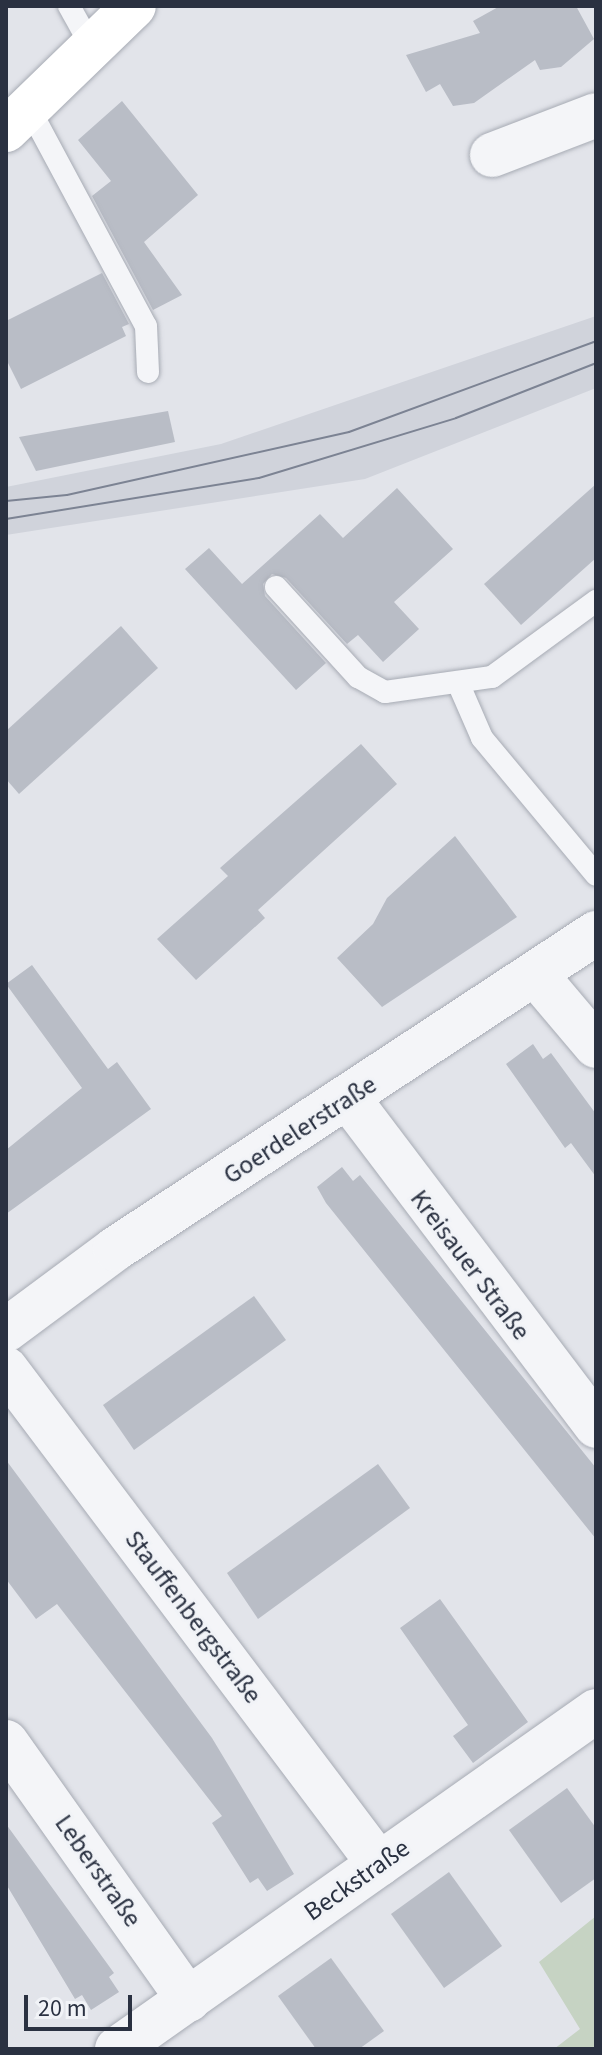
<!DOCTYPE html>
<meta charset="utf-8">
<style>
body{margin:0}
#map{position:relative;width:602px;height:2055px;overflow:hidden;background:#e2e4ea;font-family:"Source Sans 3",sans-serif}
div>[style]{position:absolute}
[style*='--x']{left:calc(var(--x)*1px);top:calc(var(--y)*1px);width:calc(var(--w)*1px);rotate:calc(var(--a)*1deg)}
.built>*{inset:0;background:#d0d3db}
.green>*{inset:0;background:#c6d3c3}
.building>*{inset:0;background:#b9bdc6}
.roads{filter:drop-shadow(0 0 2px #a7abb4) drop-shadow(0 0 2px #a7abb4)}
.lane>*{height:22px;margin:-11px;padding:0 11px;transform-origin:11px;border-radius:11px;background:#f4f5f8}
.street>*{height:44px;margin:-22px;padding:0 22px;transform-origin:22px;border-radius:22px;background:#f4f5f8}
.secondary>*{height:44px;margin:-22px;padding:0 22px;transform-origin:22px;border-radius:22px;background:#fff}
.tram>*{height:2px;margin:-1px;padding:0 1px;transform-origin:1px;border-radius:1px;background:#7c8393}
span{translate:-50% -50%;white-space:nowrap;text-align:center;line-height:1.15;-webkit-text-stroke:6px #f1f3f7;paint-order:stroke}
.street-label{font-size:26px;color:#2a3141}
.frame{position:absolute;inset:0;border:8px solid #2a3141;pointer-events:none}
.scale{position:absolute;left:24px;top:1995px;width:108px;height:36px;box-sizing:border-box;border:4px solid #2a3141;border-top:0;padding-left:10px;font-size:24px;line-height:28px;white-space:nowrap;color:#2a3141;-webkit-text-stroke:6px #f1f3f7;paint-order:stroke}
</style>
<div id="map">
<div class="built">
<div style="clip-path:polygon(596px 316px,596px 388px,365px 479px,6px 535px,6px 487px,221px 444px)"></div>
</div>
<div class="green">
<div style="clip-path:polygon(596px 1916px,596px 2049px,554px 2049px,580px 2029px,539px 1962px)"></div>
</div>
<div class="building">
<div style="clip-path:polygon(500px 6px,576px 6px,594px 39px,561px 67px,540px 70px,535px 60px,474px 103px,453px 106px,440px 84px,426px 92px,406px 55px,480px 33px,473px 21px)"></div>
<div style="clip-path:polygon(122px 101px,198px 195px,144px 242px,182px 295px,153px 310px,92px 196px,111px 181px,78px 140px)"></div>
<div style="clip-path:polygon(102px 273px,129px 324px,122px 327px,126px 336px,21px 389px,6px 359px,6px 321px)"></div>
<div style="clip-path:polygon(168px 411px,175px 442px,36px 471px,19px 437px)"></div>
<div style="clip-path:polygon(596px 484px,596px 558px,521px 625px,484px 584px)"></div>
<div style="clip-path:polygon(397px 488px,453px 549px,394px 602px,419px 629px,383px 662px,358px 635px,347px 644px,286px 578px,272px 574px,263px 584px,265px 596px,326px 663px,296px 690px,185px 569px,209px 548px,242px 584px,320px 514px,343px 538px)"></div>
<div style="clip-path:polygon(121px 626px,158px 668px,19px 794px,6px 779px,6px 731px)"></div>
<div style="clip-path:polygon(361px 744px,397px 784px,258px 910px,265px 918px,196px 980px,157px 939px,228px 876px,220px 868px)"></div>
<div style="clip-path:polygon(455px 836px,517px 917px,382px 1007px,337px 958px,373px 924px,387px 898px)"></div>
<div style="clip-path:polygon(32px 965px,108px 1069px,117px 1062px,151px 1109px,6px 1214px,6px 1150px,82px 1088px,6px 984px)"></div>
<div style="clip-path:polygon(533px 1044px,543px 1059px,551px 1053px,596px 1114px,596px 1177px,571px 1143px,565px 1148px,506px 1064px)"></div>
<div style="clip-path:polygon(342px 1167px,353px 1181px,360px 1175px,596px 1468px,596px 1539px,326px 1203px,317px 1187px)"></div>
<div style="clip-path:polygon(254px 1296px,286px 1340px,134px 1450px,103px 1405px)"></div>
<div style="clip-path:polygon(6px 1460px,212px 1738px,294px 1874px,267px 1891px,258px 1878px,250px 1883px,212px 1823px,222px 1816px,57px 1604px,36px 1619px,6px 1579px)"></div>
<div style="clip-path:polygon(378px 1464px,410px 1508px,258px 1619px,227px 1573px)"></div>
<div style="clip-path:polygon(440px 1599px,528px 1722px,473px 1763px,453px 1736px,468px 1725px,400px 1628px)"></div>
<div style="clip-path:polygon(567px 1788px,596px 1828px,596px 1878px,561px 1903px,509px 1830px)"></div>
<div style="clip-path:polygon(6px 1824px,114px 1973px,109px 1977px,119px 1992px,91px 2010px,82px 1995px,75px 1999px,6px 1884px)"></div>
<div style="clip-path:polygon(449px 1872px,502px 1946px,444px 1988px,391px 1914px)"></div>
<div style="clip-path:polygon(331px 1958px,384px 2031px,359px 2049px,316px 2049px,278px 1996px)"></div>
</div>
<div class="roads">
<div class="lane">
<div style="--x:69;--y:6;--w:51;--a:60.9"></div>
<div style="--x:30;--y:110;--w:245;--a:61.8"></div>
<div style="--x:146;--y:326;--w:46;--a:87.5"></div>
<div style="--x:276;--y:587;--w:122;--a:47.7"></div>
<div style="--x:358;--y:677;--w:31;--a:29"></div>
<div style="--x:385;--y:692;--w:108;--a:-8"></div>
<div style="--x:492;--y:677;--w:129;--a:-36.2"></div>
<div style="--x:459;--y:685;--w:58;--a:66.5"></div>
<div style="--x:482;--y:738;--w:178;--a:50.2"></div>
</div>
<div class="street">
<div style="--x:492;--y:155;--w:111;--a:-21"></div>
<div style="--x:536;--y:975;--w:93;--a:49.8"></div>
<div style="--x:349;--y:1099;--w:410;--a:52.9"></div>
<div style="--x:6;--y:1330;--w:136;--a:-36.6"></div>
<div style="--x:115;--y:1249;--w:576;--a:-33.3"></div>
<div style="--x:6;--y:1369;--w:620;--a:53"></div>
<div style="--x:6;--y:1742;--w:316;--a:54.7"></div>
<div style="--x:117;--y:2049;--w:586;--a:-35.21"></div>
</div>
<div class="secondary">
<div style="--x:6;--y:130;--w:178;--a:-44.1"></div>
</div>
</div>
<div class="tram">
<div style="--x:6;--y:501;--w:61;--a:-5.6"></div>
<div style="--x:67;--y:495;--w:289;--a:-12.6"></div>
<div style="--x:349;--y:432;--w:263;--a:-20.2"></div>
<div style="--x:6;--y:519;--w:256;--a:-9.2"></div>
<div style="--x:259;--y:478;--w:206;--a:-16.9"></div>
<div style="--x:456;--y:418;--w:150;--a:-21.4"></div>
</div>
<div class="street-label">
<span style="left:300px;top:1130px;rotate:-33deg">Goerdelerstraße</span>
<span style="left:470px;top:1265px;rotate:53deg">Kreisauer Straße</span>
<span style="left:193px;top:1617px;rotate:53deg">Stauffenbergstraße</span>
<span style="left:98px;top:1871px;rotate:55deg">Leberstraße</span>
<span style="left:357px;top:1880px;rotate:-35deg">Beckstraße</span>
</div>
<div class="frame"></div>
<div class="scale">20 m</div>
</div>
